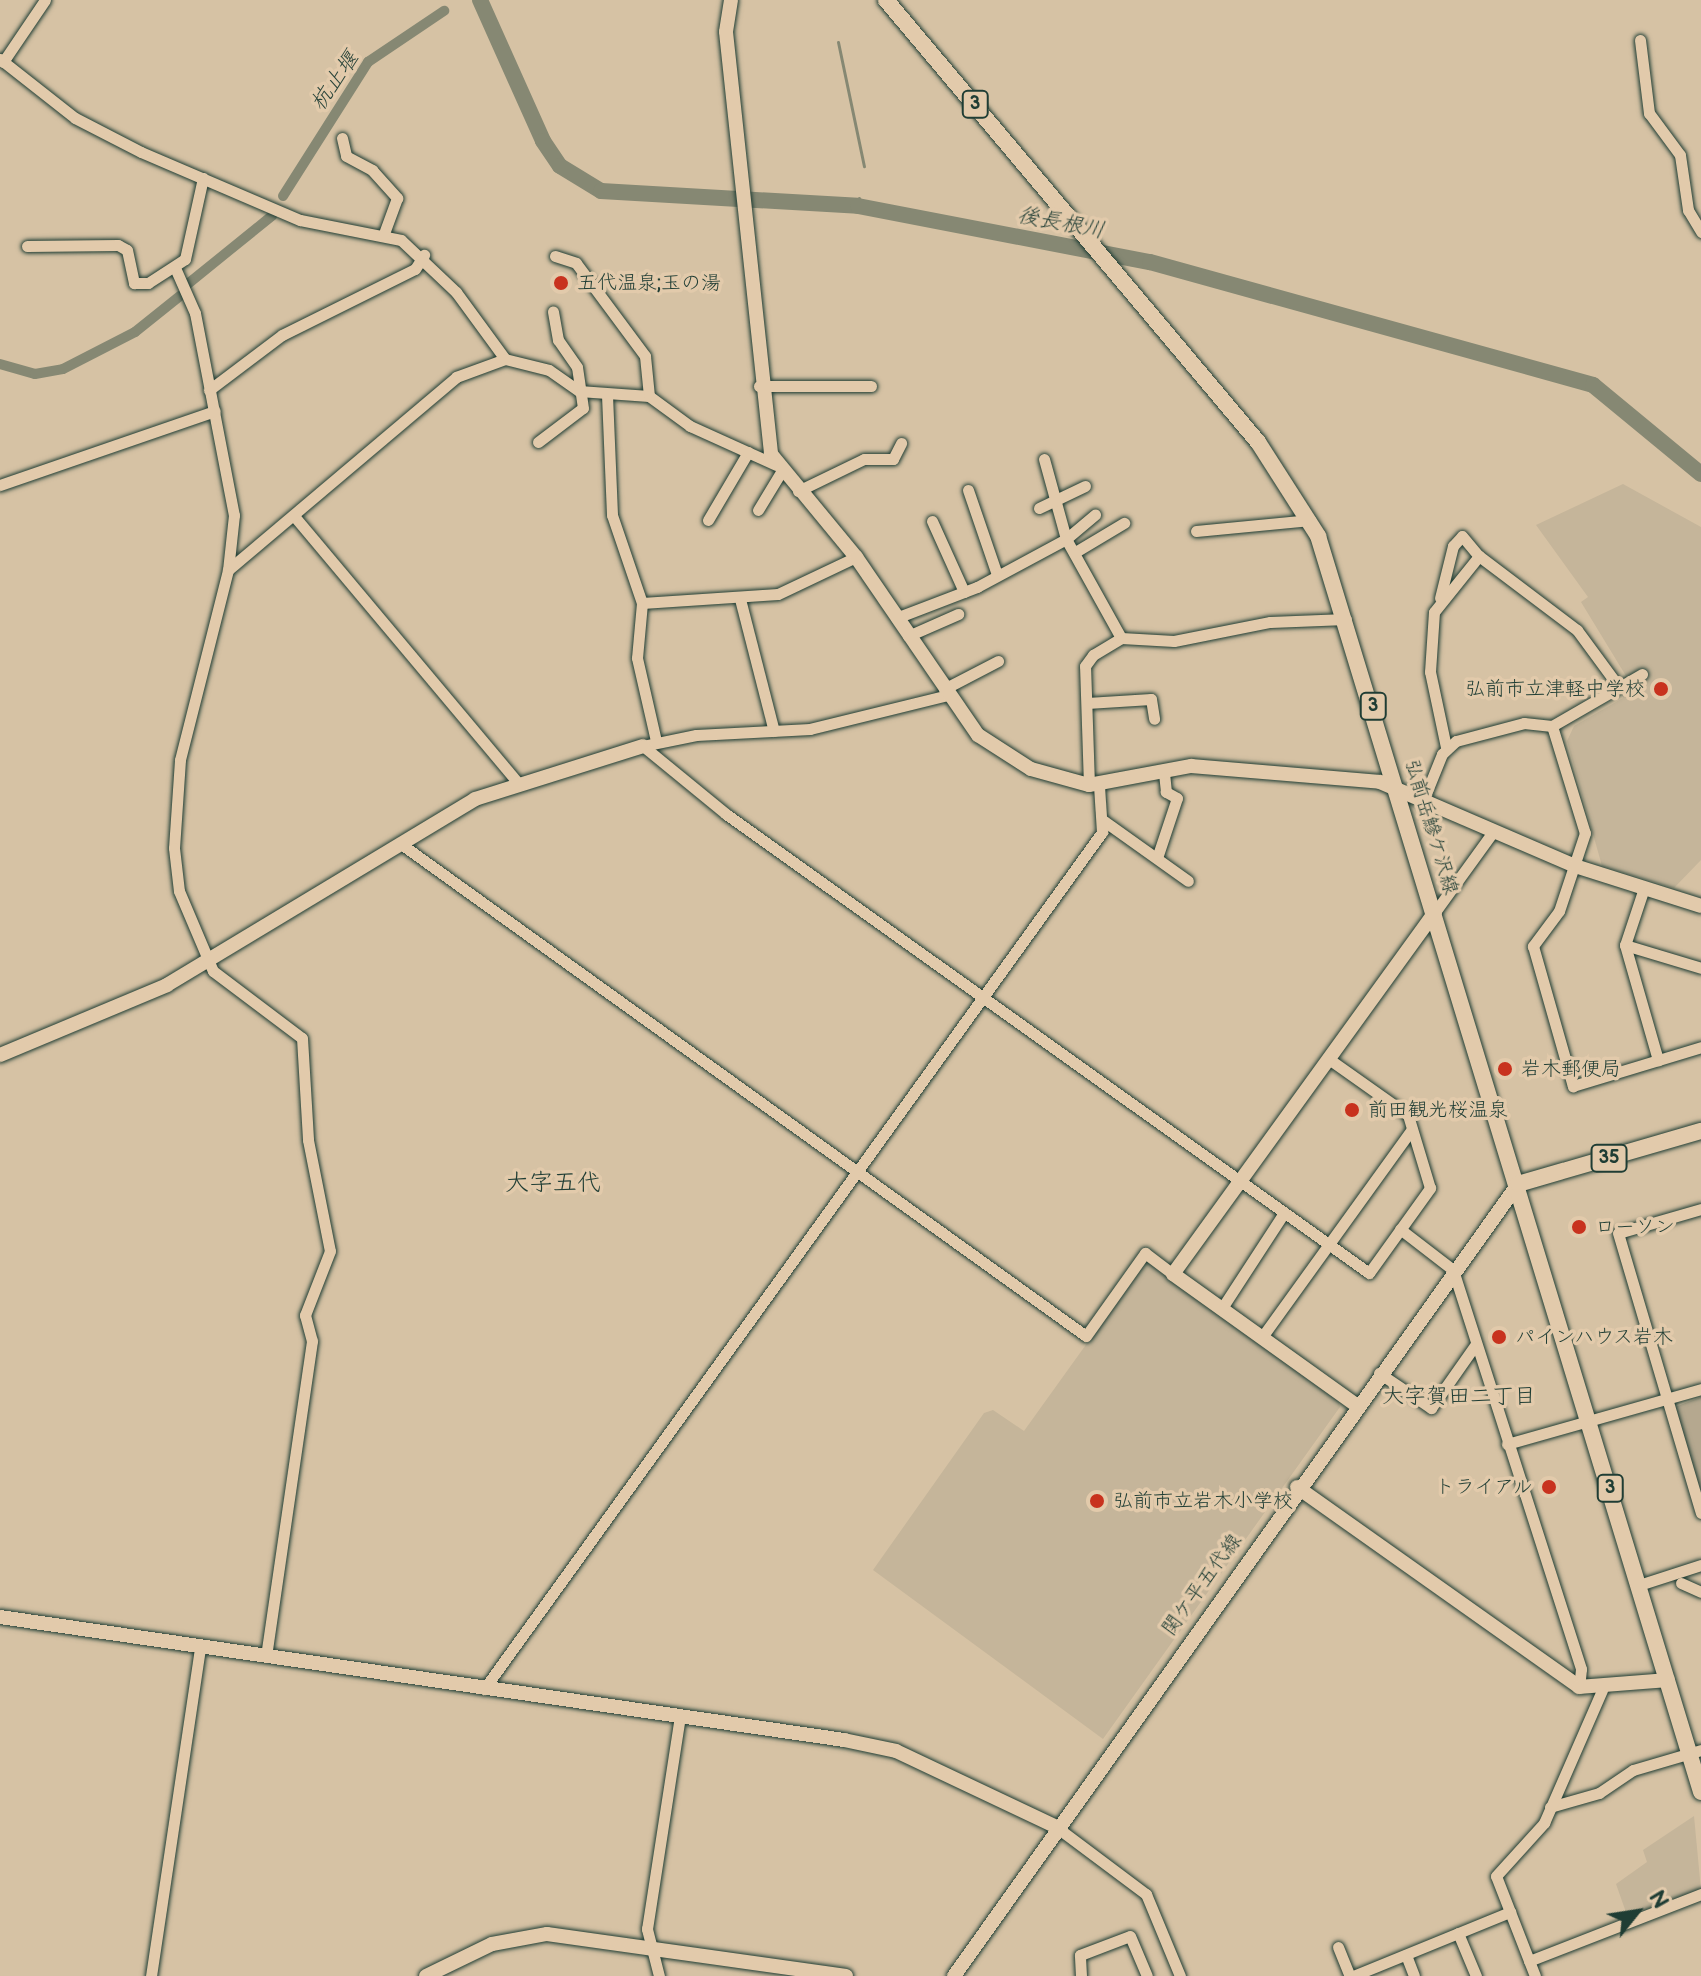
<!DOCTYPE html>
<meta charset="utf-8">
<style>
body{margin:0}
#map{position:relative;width:1701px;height:1976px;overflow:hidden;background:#d6c2a4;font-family:"Balsamiq Sans","Klee One",sans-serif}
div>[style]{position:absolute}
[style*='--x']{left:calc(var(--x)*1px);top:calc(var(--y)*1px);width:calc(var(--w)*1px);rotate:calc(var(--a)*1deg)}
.built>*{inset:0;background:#c5b59a}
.green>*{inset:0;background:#b5a88f}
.stream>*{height:3px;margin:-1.5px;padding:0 1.5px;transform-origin:1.5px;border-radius:1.5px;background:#868873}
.canal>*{height:10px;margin:-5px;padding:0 5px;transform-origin:5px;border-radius:5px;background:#868873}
.river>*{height:16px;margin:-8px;padding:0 8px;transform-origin:8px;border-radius:8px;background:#868873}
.roads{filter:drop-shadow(0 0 2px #1f3d34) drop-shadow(0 0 2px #1f3d34)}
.minor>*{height:11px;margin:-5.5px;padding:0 5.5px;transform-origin:5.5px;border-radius:5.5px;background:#e2caab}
.tertiary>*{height:14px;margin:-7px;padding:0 7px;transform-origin:7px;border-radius:7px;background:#e2caab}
.secondary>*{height:14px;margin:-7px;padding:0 7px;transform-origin:7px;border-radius:7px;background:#e2caab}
.primary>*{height:16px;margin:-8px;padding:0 8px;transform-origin:8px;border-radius:8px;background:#e2caab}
.dots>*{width:22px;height:22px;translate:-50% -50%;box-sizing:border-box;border:4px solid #e2caab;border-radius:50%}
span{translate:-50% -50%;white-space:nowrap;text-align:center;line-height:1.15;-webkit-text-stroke:7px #e2caab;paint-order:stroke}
.shield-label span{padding:2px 6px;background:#e2caab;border:2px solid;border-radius:6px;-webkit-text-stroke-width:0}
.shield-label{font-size:18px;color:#1f3d34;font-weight:700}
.poi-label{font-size:20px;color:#1f3d34}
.left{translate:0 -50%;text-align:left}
.right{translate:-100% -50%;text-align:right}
.street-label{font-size:20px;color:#1f3d34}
.water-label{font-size:22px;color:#29443a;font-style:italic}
.neighbourhood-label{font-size:22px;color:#1f3d34}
.quarter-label{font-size:24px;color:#1f3d34}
.north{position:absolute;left:1597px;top:1872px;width:80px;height:80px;-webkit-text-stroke:6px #e2caab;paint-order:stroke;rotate:60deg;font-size:22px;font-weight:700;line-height:32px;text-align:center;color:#1f3d34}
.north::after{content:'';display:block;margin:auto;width:28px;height:36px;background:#1f3d34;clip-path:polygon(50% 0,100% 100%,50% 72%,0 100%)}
</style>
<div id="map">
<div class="built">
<div style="clip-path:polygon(1623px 484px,1701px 527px,1701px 860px,1674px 888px,1602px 866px,1567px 741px,1574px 726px,1623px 698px,1619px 681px,1626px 676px,1581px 602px,1588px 597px,1536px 525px)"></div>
<div style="clip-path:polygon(1146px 1261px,1337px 1397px,1340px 1407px,1103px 1739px,873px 1570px,984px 1413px,993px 1410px,1024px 1431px)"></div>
<div style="clip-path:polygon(1694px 1816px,1701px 1890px,1628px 1918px,1616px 1884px,1647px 1862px,1643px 1850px)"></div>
</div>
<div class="green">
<div style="clip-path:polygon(1701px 1397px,1701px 1490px,1699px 1490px,1675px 1407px)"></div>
</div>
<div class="stream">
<div style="--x:838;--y:42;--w:127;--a:78.2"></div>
<div style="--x:858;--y:206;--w:8;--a:-83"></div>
</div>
<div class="canal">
<div style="--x:283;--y:196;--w:159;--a:-57.6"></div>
<div style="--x:368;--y:62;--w:92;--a:-33.9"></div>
<div style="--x:184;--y:287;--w:114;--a:-39"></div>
<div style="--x:0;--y:364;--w:36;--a:16"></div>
<div style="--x:35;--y:374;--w:28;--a:-10"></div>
<div style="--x:63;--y:369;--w:81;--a:-27.2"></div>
<div style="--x:135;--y:332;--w:58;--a:-38.7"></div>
</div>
<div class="river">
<div style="--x:480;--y:0;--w:154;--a:65.9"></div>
<div style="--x:543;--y:141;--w:30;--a:56"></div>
<div style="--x:560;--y:166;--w:48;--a:31.4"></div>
<div style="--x:601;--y:191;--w:257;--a:3.3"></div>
<div style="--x:858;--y:206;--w:297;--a:10.9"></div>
<div style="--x:1150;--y:262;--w:460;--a:15.5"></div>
<div style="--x:1593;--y:385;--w:140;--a:39.5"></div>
</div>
<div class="roads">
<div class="minor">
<div style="--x:1640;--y:40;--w:74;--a:83"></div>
<div style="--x:1649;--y:113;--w:52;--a:53.6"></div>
<div style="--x:1680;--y:155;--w:56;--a:81.7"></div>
<div style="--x:1688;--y:210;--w:26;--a:59"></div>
<div style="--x:0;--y:59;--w:95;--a:38.2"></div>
<div style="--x:75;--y:118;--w:74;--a:27.3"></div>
<div style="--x:141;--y:152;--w:173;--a:23.2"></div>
<div style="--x:300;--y:220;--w:103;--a:11.2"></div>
<div style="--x:401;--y:240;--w:76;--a:43.4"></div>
<div style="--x:456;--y:292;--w:83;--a:53.8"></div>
<div style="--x:3;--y:62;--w:75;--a:-55.9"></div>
<div style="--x:342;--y:138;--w:18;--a:77"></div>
<div style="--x:346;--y:156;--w:30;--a:28"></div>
<div style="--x:372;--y:170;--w:38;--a:48"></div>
<div style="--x:397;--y:198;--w:40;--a:110.2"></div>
<div style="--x:27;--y:246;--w:91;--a:-0.6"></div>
<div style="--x:118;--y:245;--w:10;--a:29"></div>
<div style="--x:127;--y:250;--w:34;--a:78"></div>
<div style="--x:134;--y:283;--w:14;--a:0"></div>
<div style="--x:148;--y:283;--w:44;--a:-33"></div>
<div style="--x:185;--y:259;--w:83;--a:-77.5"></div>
<div style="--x:555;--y:256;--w:22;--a:18"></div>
<div style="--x:576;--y:263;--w:116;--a:53.4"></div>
<div style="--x:645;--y:356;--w:40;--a:84.3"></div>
<div style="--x:176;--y:270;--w:47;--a:66.2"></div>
<div style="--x:195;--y:313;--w:206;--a:79.1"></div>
<div style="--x:234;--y:515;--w:55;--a:96.2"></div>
<div style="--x:228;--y:570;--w:196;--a:104.2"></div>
<div style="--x:180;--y:760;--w:88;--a:93.9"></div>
<div style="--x:174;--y:848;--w:43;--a:83.4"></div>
<div style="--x:179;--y:891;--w:87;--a:67"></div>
<div style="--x:213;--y:971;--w:111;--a:37"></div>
<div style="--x:302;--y:1038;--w:102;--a:86.6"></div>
<div style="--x:308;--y:1140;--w:113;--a:78.8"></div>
<div style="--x:330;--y:1251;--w:69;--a:111.3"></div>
<div style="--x:305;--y:1315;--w:27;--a:75"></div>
<div style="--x:312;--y:1341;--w:318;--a:98.3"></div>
<div style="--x:759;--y:386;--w:112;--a:0"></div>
<div style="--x:209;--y:390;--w:91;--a:-37"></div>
<div style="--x:282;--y:335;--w:148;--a:-26.4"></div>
<div style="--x:415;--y:269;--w:17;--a:-57"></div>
<div style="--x:607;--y:395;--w:120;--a:87.6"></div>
<div style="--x:612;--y:515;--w:93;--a:71.2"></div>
<div style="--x:642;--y:603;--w:55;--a:95.2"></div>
<div style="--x:637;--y:658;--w:85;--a:77.1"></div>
<div style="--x:538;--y:442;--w:56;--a:-37.1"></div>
<div style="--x:583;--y:408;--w:41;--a:-98.3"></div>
<div style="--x:577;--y:367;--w:33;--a:-125"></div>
<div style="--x:558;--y:340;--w:29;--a:-100"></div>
<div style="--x:1044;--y:459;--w:83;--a:74.6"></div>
<div style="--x:1066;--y:539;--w:38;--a:-40"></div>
<div style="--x:0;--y:485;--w:227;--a:-19"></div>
<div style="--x:968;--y:490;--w:87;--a:71.1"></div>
<div style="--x:798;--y:491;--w:73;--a:-25.9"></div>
<div style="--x:864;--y:459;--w:29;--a:0"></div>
<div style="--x:893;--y:459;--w:18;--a:-63"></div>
<div style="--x:1039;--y:508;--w:51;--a:-25.6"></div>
<div style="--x:758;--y:510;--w:44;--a:-58.8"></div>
<div style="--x:294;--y:516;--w:349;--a:50"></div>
<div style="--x:708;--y:520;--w:79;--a:-59.5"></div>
<div style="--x:932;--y:521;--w:78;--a:65.7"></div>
<div style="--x:1196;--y:531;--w:115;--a:-5.5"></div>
<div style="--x:1077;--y:551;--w:55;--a:-30.8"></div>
<div style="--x:228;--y:570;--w:299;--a:-40.2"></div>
<div style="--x:456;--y:377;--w:52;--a:-20.2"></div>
<div style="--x:505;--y:359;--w:45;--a:14"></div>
<div style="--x:549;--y:370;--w:37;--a:35"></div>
<div style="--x:579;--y:391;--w:70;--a:4.1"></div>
<div style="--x:649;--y:396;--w:51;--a:36.2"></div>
<div style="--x:690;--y:426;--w:94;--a:24.4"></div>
<div style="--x:1440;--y:598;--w:54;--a:-76"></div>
<div style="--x:1453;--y:546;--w:13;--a:-48"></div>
<div style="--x:1462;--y:536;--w:26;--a:50"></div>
<div style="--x:740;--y:599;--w:136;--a:75.6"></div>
<div style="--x:642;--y:603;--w:136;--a:-3.8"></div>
<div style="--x:778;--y:594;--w:86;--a:-25.4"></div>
<div style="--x:896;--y:618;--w:87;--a:-20.9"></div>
<div style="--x:977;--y:587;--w:101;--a:-28.3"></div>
<div style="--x:1066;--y:539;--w:113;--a:60.9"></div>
<div style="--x:908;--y:636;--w:55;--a:-23.7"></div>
<div style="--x:944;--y:689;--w:61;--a:-27.4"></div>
<div style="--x:948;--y:695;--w:142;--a:166.2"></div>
<div style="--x:810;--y:729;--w:114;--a:177"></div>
<div style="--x:696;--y:735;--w:54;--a:168.3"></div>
<div style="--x:643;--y:746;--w:107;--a:39.3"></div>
<div style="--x:726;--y:814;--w:790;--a:35.52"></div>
<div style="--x:1369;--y:1273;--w:105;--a:-54.3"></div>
<div style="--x:1430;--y:1188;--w:76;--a:-106.8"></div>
<div style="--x:1408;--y:1115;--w:97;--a:-144.7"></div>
<div style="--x:1087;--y:703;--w:64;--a:-3.6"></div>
<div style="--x:1151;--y:699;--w:20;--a:81"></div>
<div style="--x:1552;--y:726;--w:112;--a:72.9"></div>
<div style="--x:1585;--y:833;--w:82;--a:108.4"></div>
<div style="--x:1559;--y:911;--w:44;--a:126.6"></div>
<div style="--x:1533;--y:946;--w:146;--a:74.1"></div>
<div style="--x:1573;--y:1086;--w:134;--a:-16.9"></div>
<div style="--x:1446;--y:747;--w:77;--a:-102"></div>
<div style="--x:1430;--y:672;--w:60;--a:-86.2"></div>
<div style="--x:1434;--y:612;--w:72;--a:-51.2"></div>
<div style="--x:1479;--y:556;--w:123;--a:37.1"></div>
<div style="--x:1577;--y:630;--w:71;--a:53.6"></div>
<div style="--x:1089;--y:785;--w:119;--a:-91.9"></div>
<div style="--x:1085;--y:666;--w:14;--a:-54"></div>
<div style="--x:1093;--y:655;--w:33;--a:-31"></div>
<div style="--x:1121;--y:638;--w:53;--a:3.2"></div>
<div style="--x:1174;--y:641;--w:98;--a:-11.2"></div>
<div style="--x:1270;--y:622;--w:76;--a:-2.3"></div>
<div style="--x:1423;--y:801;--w:51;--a:-68"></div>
<div style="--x:1442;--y:754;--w:19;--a:-43"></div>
<div style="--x:1456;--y:741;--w:70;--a:-14.8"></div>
<div style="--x:1524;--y:723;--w:28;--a:6"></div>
<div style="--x:1552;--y:726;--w:104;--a:-30"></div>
<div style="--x:1104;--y:821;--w:103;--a:35.5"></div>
<div style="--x:401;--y:844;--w:843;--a:35.69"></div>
<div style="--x:1086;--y:1336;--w:102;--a:-54.6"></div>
<div style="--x:1145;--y:1253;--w:35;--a:37"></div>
<div style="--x:1157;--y:858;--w:63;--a:-71.6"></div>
<div style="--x:1177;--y:798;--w:13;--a:-151"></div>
<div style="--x:1166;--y:792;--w:19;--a:-96"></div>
<div style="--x:1644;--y:888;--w:60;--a:108.4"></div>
<div style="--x:1625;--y:945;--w:120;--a:74"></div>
<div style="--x:1435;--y:912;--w:99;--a:-54.1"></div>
<div style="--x:1625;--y:945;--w:79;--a:16.8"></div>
<div style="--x:1701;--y:1209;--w:86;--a:163.9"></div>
<div style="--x:1618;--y:1233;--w:292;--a:73.5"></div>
<div style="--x:1400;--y:1229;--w:67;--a:37.7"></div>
<div style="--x:1453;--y:1270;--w:419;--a:72.2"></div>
<div style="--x:1581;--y:1669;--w:18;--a:96"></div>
<div style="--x:1222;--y:1308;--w:113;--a:-56.9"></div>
<div style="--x:1262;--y:1337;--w:256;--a:-54.2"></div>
<div style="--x:1379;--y:1373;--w:63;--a:33.9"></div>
<div style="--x:1431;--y:1408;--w:78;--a:-54.9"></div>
<div style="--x:1507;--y:1444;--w:202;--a:-15.8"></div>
<div style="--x:1681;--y:1583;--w:22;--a:24"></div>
<div style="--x:1639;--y:1585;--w:65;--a:-17.9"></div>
<div style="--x:484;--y:1689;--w:1057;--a:-54.2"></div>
<div style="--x:1102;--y:832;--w:47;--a:-93.7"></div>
<div style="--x:1550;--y:1807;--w:51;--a:-15.9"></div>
<div style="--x:1599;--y:1793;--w:41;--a:-34.1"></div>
<div style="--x:1633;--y:1770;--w:71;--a:-16.4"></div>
<div style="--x:1055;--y:1826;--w:114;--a:36.8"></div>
<div style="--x:1146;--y:1894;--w:89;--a:67.5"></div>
<div style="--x:1458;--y:1933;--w:47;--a:67.3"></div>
<div style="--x:1338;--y:1947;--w:31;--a:68"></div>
<div style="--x:1406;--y:1955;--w:22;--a:69"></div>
<div style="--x:1529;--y:1961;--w:185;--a:-21.3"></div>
<div style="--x:151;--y:1976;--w:332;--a:-81.5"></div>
<div style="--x:659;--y:1976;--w:49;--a:-104.3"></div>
<div style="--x:647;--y:1929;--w:217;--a:-81.2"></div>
<div style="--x:1081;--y:1976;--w:21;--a:-93"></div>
<div style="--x:1080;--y:1955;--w:53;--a:-20.8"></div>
<div style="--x:1130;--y:1936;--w:43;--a:67"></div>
<div style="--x:1353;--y:1976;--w:170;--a:-22.2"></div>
<div style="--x:1535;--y:1976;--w:107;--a:-111.3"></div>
<div style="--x:1496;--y:1876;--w:72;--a:-47.8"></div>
<div style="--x:1544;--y:1823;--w:145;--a:-66.4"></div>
</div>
<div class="tertiary">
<div style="--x:731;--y:0;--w:32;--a:99"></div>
<div style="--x:726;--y:32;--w:424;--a:83.9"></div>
<div style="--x:771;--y:454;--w:134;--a:50.5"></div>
<div style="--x:856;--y:557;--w:216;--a:55.6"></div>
<div style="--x:978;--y:735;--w:63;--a:32.7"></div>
<div style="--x:1031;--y:769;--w:60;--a:15.4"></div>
<div style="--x:1089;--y:785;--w:104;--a:-10.6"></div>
<div style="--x:1191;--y:766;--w:190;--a:4.8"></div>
<div style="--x:1380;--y:782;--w:212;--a:23.3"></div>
<div style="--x:1575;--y:866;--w:132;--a:17.6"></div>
<div style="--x:0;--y:1055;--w:181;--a:-22.7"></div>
<div style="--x:167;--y:985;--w:360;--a:-31.1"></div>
<div style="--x:475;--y:799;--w:176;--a:-17.5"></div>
<div style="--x:1356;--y:1405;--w:225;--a:-144.4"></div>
<div style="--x:1173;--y:1274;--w:447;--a:-54.1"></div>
<div style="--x:1297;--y:1487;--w:346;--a:35.3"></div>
<div style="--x:1579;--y:1687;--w:89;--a:-4.5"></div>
<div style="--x:0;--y:1617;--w:853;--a:8.29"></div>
<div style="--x:844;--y:1740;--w:53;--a:11.9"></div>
<div style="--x:896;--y:1751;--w:176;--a:25.3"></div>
<div style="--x:426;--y:1976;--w:73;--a:-25.9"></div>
<div style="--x:492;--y:1944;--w:56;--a:-10.3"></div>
<div style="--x:547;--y:1934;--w:302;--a:8"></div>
</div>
<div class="secondary">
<div style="--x:954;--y:1976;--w:972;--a:-54.54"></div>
</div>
<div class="primary">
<div style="--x:886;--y:0;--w:578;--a:49.92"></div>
<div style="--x:1258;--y:442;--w:112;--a:57.4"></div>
<div style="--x:1318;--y:536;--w:1313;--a:73.04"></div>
<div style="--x:1518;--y:1184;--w:191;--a:-16.2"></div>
</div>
</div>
<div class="dots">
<div style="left:561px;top:283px;background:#c8321e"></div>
<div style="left:1661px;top:689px;background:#c8321e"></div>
<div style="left:1505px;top:1069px;background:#c8321e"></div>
<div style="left:1352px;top:1110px;background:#c8321e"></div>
<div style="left:1579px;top:1227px;background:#c8321e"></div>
<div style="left:1499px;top:1337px;background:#c8321e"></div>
<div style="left:1549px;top:1487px;background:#c8321e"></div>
<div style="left:1097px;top:1501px;background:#c8321e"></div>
</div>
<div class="shield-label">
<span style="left:975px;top:104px">3</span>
<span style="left:1373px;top:706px">3</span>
<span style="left:1609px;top:1158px">35</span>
<span style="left:1610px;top:1488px">3</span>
</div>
<div class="poi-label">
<span class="left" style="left:577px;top:283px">五代温泉;玉の湯</span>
<span class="right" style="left:1645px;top:689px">弘前市立津軽中学校</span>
<span class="left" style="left:1521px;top:1069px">岩木郵便局</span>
<span class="left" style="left:1368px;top:1110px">前田観光桜温泉</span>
<span class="left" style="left:1595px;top:1227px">ローソン</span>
<span class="left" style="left:1515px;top:1337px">パインハウス岩木</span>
<span class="right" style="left:1533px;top:1487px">トライアル</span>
<span class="left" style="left:1113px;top:1501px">弘前市立岩木小学校</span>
</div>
<div class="street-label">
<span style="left:1431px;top:827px;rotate:73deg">弘前岳鰺ケ沢線</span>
<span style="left:1202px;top:1585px;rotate:-54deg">関ケ平五代線</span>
</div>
<div class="water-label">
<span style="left:335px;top:81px;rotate:-55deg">杭止堰</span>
<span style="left:1061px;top:223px;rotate:11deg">後長根川</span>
</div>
<div class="neighbourhood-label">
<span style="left:1459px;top:1397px">大字賀田二丁目</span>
</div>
<div class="quarter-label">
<span style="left:553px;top:1183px">大字五代</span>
</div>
<div class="north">N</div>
</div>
